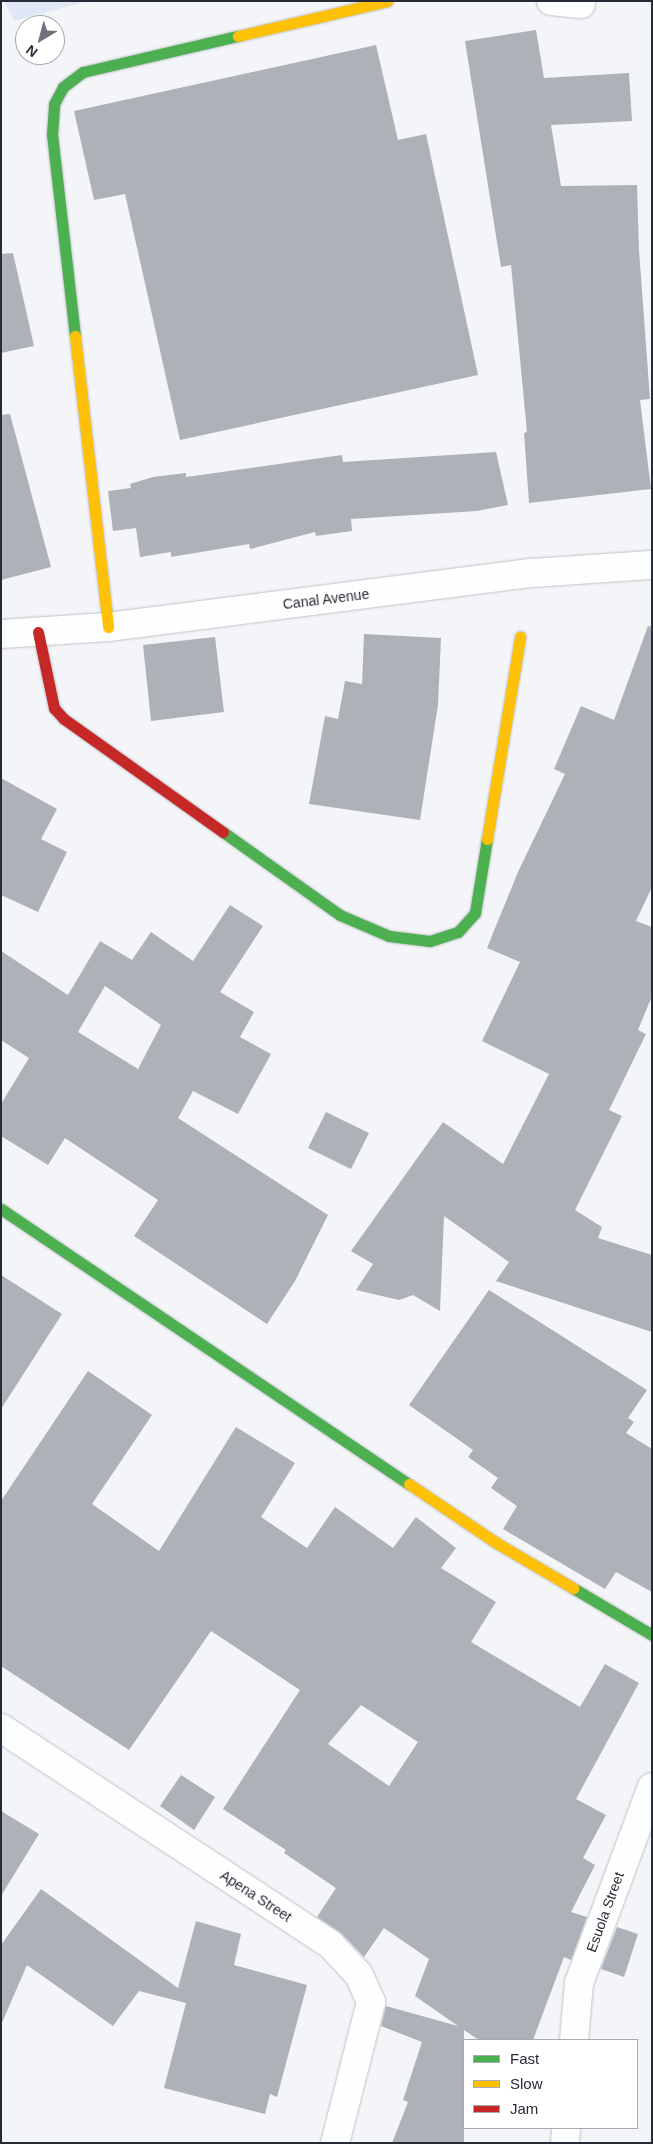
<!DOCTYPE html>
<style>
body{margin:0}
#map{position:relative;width:653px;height:2144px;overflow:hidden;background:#f4f5f8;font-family:Helvetica,sans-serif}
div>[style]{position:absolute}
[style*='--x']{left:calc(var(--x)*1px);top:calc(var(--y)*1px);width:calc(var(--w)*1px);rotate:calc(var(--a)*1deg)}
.green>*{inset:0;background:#e0e7f7}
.building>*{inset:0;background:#afb1b8}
.roads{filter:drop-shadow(0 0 1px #bfc2c8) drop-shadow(0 0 1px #bfc2c8)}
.street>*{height:28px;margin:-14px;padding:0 14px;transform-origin:14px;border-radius:14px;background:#fdfefe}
.fast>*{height:11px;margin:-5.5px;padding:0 5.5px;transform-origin:5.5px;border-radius:5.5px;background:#4caf50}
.slow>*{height:11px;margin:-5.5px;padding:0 5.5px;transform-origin:5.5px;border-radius:5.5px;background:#ffc107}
.jam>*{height:11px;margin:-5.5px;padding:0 5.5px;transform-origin:5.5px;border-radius:5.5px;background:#c62828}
span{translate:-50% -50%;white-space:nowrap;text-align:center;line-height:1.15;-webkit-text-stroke:4px #fff;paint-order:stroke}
.street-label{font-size:14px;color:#272b36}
.frame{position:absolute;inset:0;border:2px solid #272b36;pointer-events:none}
.legend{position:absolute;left:463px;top:2039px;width:175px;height:90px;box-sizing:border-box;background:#fff;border:1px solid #a9aaaf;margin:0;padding:6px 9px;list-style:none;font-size:15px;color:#272b36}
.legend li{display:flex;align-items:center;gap:10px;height:25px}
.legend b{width:25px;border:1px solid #a9aaaf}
.north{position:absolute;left:15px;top:15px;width:50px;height:50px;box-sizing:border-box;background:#fff;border:1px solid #a9aaaf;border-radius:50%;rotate:217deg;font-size:14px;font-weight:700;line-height:20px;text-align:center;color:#272b36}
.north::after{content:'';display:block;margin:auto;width:18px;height:22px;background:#6f727a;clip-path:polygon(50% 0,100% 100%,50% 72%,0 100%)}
</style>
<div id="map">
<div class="green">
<div style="clip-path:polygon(4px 1px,88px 1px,14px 21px)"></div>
</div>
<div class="building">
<div style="clip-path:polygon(536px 30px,544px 78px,629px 73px,632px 121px,551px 125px,561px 186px,637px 185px,639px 250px,650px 399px,640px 400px,651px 489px,529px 503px,524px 433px,527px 432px,511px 265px,501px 267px,465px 41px)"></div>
<div style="clip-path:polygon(376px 45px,398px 140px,426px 134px,478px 375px,180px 440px,125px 194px,94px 200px,74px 111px)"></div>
<div style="clip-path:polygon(13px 253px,34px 346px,1px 353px,1px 254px)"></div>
<div style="clip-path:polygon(10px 414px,51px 567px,1px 580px,1px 415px)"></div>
<div style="clip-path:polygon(496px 452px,508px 505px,477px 511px,351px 519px,352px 531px,316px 536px,315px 532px,250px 549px,249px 544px,171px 557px,171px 552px,140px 557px,136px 528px,113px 531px,108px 491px,131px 488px,130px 484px,153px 477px,186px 473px,186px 477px,342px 455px,343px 462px)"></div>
<div style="clip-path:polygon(648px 626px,652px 627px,652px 887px,636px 921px,652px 927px,652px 996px,638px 1030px,646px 1034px,609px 1110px,622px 1116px,575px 1210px,602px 1227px,598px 1238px,652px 1255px,652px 1332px,496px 1281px,509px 1262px,444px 1216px,440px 1311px,413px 1295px,399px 1300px,356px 1290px,373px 1264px,351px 1251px,443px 1122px,503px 1164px,549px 1074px,482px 1041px,520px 962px,487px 948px,518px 872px,565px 774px,554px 769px,581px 706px,614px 720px)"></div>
<div style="clip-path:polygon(364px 634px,441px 638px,438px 705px,420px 820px,309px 804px,325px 716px,338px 719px,345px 681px,362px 684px)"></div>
<div style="clip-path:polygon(215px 637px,224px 712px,151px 721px,143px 645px)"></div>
<div style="clip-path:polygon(1px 778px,57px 809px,41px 839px,67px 852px,38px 912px,1px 895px)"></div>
<div style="clip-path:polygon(evenodd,230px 905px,263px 926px,220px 992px,254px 1012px,240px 1037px,271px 1054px,238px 1114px,193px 1091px,178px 1118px,328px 1215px,295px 1281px,267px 1324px,134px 1236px,158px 1200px,65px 1138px,48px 1165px,1px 1136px,1px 1104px,29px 1058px,1px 1040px,1px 951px,68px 995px,100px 941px,132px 960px,151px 932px,193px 961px,230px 905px,105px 986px,161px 1025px,138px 1069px,78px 1032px,105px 986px)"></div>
<div style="clip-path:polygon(326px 1112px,369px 1133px,351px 1169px,308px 1148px)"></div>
<div style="clip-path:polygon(1px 1275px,62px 1314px,1px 1409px)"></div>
<div style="clip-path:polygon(489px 1290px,647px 1390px,628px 1418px,634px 1422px,626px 1433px,652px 1449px,652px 1592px,616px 1572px,605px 1589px,503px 1529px,517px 1506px,491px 1488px,498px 1478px,468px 1457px,473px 1450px,409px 1405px)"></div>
<div style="clip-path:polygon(evenodd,88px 1371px,152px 1415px,92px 1504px,159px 1551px,236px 1427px,295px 1463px,261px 1517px,307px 1548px,335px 1507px,393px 1548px,416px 1517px,456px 1548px,441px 1568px,496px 1602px,471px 1642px,580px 1707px,605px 1664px,639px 1683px,576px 1799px,606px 1815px,583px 1858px,595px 1865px,571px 1912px,587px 1917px,571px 1960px,564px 1957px,533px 2040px,479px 2040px,464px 2030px,464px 2143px,392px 2143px,408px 2102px,403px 2100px,422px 2042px,381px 2026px,386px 2006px,458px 2026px,415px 1996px,429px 1959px,384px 1928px,364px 1957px,341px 1933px,317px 1917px,336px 1888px,284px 1853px,286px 1850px,223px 1809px,300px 1690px,211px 1631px,129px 1750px,1px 1666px,1px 1501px,88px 1371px,361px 1705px,418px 1742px,389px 1786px,328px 1744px,361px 1705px)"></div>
<div style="clip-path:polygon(181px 1775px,215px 1797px,194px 1830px,160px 1806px)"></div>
<div style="clip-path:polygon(1px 1811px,39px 1834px,1px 1896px)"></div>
<div style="clip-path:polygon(41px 1889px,178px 1988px,196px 1921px,241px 1934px,234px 1965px,307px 1985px,277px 2097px,270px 2094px,265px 2114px,164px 2088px,186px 2003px,139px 1991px,113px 2026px,27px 1965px,1px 2025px,1px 1945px)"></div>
<div style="clip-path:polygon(617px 1927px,638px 1934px,624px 1977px,601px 1969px)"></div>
</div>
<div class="roads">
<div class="street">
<div style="--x:551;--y:1;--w:30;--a:6"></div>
<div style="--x:1;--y:634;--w:107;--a:-3.7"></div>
<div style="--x:108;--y:627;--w:426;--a:-7.3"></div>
<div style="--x:531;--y:573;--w:121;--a:-3.8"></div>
<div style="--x:1;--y:1728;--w:394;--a:33.3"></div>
<div style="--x:330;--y:1944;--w:42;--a:46.9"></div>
<div style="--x:359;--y:1975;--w:30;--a:66"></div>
<div style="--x:371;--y:2002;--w:146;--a:104.3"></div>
<div style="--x:574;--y:2040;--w:57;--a:-85"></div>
<div style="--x:579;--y:1983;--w:209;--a:-69.6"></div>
<div style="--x:565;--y:2143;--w:15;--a:-86"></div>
</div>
<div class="fast">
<div style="--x:75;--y:336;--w:202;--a:-96.5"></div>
<div style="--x:52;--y:135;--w:31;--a:-86"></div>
<div style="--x:54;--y:104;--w:19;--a:-62"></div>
<div style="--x:63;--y:87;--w:25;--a:-37"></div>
<div style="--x:83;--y:72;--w:159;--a:-13.1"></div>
<div style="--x:223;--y:832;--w:143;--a:35.4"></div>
<div style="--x:340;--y:915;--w:53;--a:23.2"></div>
<div style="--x:389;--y:936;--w:41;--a:7"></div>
<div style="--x:430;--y:941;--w:29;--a:-18"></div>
<div style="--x:458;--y:932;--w:25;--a:-48"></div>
<div style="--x:475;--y:913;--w:75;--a:-80.8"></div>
<div style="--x:1;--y:1209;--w:492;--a:34"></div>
<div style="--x:573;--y:1588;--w:92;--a:30.7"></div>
</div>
<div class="slow">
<div style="--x:238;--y:36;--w:153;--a:-13.2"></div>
<div style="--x:75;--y:336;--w:293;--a:83.5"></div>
<div style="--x:487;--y:839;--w:205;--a:-80.7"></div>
<div style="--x:409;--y:1484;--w:104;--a:34"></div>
<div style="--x:495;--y:1542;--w:91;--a:30.5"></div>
</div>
<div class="jam">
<div style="--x:38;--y:632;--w:78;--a:78.1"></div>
<div style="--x:54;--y:708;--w:15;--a:48"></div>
<div style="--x:64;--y:719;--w:195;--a:35.4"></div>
</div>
</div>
<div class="street-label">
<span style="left:326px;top:599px;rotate:-7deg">Canal Avenue</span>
<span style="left:256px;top:1896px;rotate:33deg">Apena Street</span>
<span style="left:605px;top:1912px;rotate:-70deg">Esuola Street</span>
</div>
<div class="frame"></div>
<ul class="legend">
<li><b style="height:6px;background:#4caf50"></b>Fast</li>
<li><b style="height:6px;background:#ffc107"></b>Slow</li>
<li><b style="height:6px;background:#c62828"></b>Jam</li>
</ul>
<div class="north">N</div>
</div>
